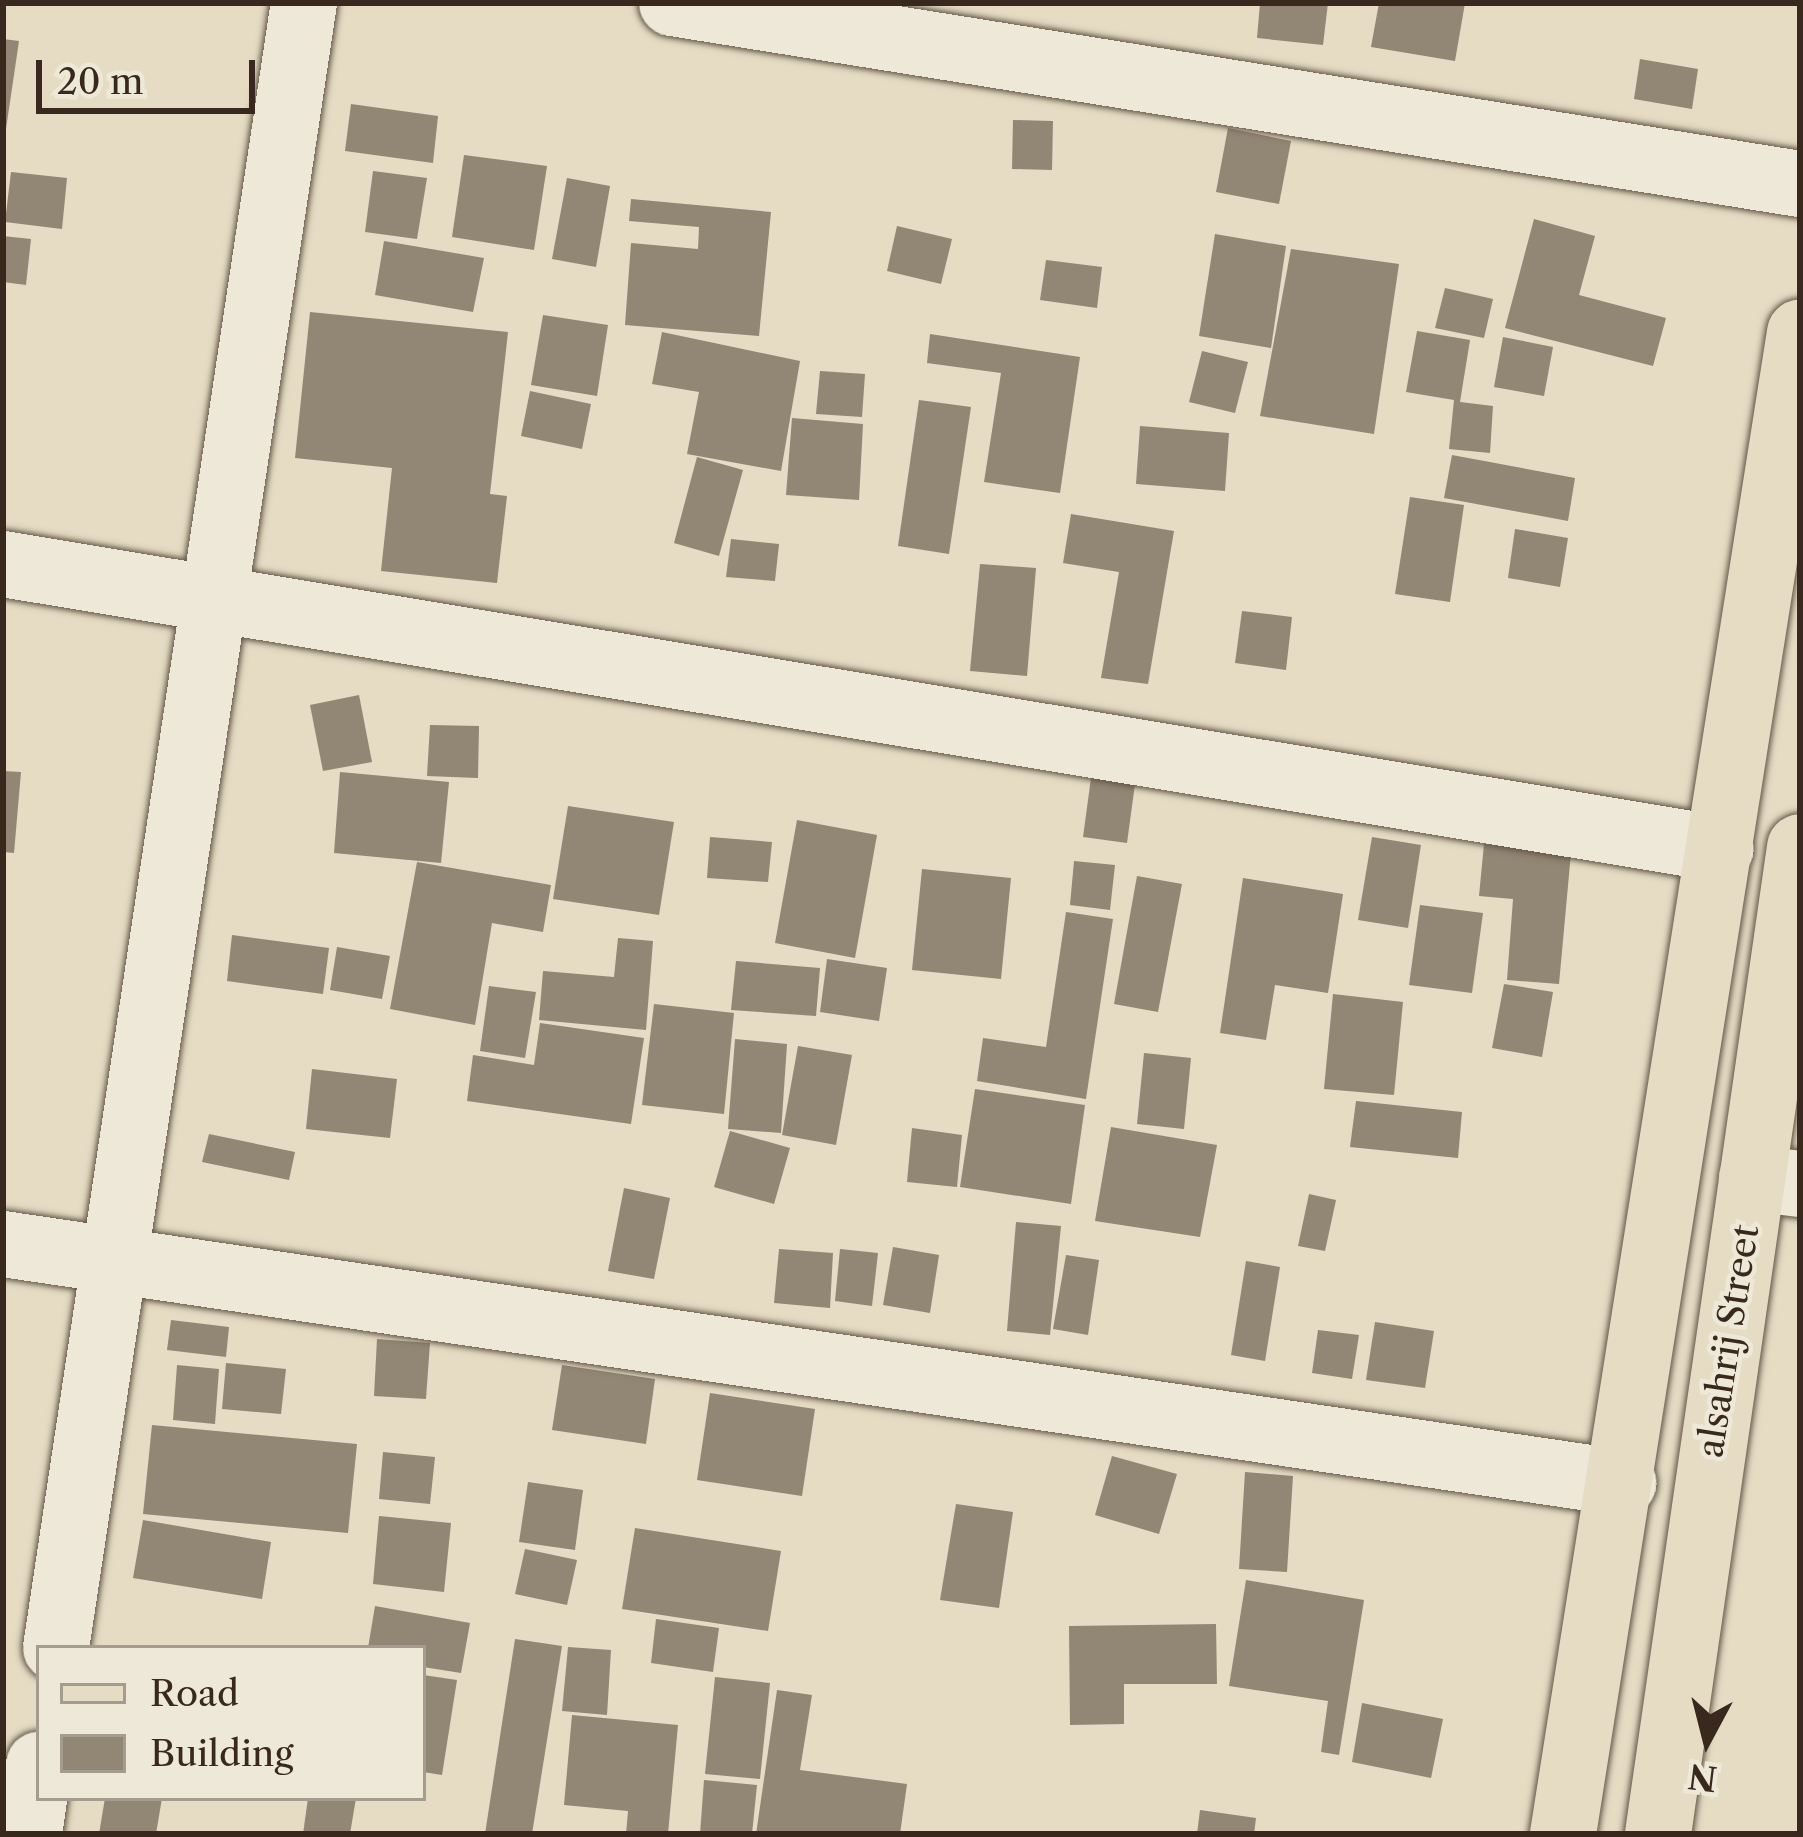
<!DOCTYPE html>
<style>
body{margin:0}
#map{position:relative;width:1803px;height:1837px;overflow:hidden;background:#e5dcc3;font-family:"Libre Caslon Text",serif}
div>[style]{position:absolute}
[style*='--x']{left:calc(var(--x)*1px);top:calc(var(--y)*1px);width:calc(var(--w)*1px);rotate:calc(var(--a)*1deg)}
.building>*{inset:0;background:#928674}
.roads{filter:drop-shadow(0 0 3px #635547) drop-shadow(0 0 3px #635547)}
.minor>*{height:66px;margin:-33px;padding:0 33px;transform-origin:33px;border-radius:33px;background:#eee8d8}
.major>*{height:66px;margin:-33px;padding:0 33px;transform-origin:33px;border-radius:33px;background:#e5dcc3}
span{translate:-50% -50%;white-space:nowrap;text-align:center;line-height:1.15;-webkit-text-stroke:9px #eee8d8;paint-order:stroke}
.street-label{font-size:36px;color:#38281e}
.frame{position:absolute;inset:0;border:6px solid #38281e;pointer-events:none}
.legend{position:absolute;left:36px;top:1645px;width:390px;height:156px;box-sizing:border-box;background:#eee8d8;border:3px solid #a59b8e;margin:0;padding:15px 21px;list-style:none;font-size:36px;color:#38281e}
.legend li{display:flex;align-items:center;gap:24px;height:60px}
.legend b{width:60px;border:3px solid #a59b8e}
.north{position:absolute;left:1647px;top:1681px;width:120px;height:120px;-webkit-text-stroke:9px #eee8d8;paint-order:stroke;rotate:187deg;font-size:33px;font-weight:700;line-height:48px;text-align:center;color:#38281e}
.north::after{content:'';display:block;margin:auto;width:42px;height:54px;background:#38281e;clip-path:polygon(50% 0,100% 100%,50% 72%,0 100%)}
.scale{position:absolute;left:36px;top:60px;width:219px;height:54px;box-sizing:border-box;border:6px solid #38281e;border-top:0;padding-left:15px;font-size:36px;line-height:42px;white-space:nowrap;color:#38281e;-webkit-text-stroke:9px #eee8d8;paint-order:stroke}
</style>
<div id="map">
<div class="building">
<div style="clip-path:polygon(1260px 3px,1328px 3px,1323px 45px,1257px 38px)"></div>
<div style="clip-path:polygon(1379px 3px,1465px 3px,1455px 61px,1371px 47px)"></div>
<div style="clip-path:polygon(3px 39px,19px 41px,6px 129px,3px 129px)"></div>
<div style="clip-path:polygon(1640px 59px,1698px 69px,1692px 109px,1634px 99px)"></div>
<div style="clip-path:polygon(351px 104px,438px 116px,433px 163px,345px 151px)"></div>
<div style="clip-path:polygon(1013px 120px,1053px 121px,1052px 170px,1012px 169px)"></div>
<div style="clip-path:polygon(1228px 128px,1291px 141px,1279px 204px,1216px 192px)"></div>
<div style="clip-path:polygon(464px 155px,547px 166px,534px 250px,452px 237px)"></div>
<div style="clip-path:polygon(373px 171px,427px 178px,417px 239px,365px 232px)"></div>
<div style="clip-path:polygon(11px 172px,67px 178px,62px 229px,5px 222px)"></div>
<div style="clip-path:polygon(567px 178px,610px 186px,596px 267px,552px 259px)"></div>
<div style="clip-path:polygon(631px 199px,771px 212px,759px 336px,625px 325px,631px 243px,698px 249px,699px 227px,629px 221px)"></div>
<div style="clip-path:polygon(1534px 219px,1595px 236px,1579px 295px,1666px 318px,1653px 366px,1505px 328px)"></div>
<div style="clip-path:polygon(897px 226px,952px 239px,941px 284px,887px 271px)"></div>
<div style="clip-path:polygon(1215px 234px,1286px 246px,1271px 348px,1199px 336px)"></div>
<div style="clip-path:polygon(3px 236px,31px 239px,26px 285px,3px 282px)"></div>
<div style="clip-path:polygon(384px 241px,484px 258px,473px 312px,375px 295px)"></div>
<div style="clip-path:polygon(1291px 249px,1399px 264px,1374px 434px,1260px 416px)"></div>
<div style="clip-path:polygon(1046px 260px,1102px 267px,1097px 308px,1040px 300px)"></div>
<div style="clip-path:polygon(1445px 288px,1493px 299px,1484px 338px,1435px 328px)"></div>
<div style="clip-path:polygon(310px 312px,508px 332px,490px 494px,507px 496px,497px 583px,381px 571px,392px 468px,295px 458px)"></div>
<div style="clip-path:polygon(543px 315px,608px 325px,597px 396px,531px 385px)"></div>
<div style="clip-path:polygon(1417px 331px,1470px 340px,1460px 402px,1493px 406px,1490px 453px,1449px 449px,1454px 400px,1406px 392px)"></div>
<div style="clip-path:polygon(662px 332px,800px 361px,781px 471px,687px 454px,699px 392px,652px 384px)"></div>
<div style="clip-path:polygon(930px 334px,1080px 357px,1060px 493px,984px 482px,1001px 373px,927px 363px)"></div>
<div style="clip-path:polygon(1503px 337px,1553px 347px,1544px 396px,1494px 387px)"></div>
<div style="clip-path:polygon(1202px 351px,1248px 362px,1235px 413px,1189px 402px)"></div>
<div style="clip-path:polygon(820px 371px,865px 374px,862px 417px,816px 414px)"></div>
<div style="clip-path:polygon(530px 391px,591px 404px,582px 449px,521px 436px)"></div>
<div style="clip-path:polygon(919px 400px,971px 407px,949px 554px,898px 546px)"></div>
<div style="clip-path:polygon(792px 418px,863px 424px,859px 500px,786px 495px)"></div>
<div style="clip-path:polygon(1140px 426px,1229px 433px,1225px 491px,1136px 484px)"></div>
<div style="clip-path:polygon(1452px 455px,1575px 478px,1568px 521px,1444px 498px)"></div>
<div style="clip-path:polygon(697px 457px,743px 470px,719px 556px,674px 543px)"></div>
<div style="clip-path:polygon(1410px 497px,1464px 505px,1450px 602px,1395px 594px)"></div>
<div style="clip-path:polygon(1071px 514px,1174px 531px,1148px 684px,1101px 678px,1119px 572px,1063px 563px)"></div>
<div style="clip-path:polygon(1515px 529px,1568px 538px,1560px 587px,1508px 578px)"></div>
<div style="clip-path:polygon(731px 539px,779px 544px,775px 581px,726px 577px)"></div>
<div style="clip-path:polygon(980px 564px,1036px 568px,1027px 676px,970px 671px)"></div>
<div style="clip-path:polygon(1242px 611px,1292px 617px,1286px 670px,1235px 663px)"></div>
<div style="clip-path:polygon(359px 695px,372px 762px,323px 771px,310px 705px)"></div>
<div style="clip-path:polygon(430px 725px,479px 726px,478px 778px,427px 776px)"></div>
<div style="clip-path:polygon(3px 771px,21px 772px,14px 853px,3px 852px)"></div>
<div style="clip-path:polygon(340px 772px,449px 782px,441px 863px,334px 853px)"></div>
<div style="clip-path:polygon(1091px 778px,1135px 784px,1127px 843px,1083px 837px)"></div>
<div style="clip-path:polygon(568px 806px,674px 822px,659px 915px,553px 899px)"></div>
<div style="clip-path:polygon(797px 820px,877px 835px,855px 958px,775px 943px)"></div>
<div style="clip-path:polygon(710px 837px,772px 842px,768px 882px,707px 878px)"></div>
<div style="clip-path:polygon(1372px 837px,1421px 845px,1408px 928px,1358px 920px)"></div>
<div style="clip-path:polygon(1484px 844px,1571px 853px,1559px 984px,1507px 980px,1513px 899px,1479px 896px)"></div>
<div style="clip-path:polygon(1074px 861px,1115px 865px,1110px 910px,1070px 905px)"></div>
<div style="clip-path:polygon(417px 862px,551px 885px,543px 932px,492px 923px,475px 1025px,390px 1009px)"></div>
<div style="clip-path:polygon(922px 869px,1011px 878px,1001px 979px,912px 970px)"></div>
<div style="clip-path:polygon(1137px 876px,1182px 884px,1158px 1012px,1114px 1004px)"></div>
<div style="clip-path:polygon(1243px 878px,1343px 894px,1328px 993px,1275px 985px,1266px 1040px,1220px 1033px)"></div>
<div style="clip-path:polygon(1420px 905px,1483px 913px,1472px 993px,1409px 985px)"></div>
<div style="clip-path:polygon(1066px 912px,1113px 919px,1086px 1099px,977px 1081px,983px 1038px,1046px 1047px)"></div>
<div style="clip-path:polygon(232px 935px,329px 948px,323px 994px,227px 981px)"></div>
<div style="clip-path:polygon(618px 938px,653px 941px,646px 1030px,539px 1020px,543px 971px,614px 977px)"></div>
<div style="clip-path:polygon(337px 947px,390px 956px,382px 999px,330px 990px)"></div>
<div style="clip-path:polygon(827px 959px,887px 968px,879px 1021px,820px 1012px)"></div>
<div style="clip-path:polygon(736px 961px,820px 968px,816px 1016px,731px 1010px)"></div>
<div style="clip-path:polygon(1504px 984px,1553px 992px,1542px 1057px,1492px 1048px)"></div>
<div style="clip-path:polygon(489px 986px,536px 992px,525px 1058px,480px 1051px)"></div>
<div style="clip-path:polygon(1333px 994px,1403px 1002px,1394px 1095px,1324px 1089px)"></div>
<div style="clip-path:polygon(654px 1004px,734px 1013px,724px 1114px,642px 1105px)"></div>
<div style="clip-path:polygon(540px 1023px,644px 1038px,631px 1124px,467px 1101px,473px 1055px,534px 1065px)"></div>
<div style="clip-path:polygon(735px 1039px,787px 1044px,781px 1133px,728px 1129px)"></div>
<div style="clip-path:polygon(798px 1046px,852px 1055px,836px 1145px,782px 1135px)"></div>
<div style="clip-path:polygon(1144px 1053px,1191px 1058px,1184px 1129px,1137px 1124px)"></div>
<div style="clip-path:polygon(312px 1069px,397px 1079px,390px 1138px,306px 1129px)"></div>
<div style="clip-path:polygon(975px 1089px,1085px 1105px,1071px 1204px,960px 1187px)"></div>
<div style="clip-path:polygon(1356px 1101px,1462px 1112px,1458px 1158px,1350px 1147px)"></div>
<div style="clip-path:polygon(1111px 1127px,1217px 1145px,1200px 1237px,1095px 1221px)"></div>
<div style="clip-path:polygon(912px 1128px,962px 1135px,957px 1187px,907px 1182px)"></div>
<div style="clip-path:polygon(730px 1131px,790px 1148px,774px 1204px,714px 1187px)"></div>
<div style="clip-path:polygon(209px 1134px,295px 1152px,289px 1180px,202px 1162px)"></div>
<div style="clip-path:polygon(624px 1188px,670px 1198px,654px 1279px,608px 1271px)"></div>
<div style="clip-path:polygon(1309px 1194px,1336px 1200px,1325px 1251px,1298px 1246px)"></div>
<div style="clip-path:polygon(1016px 1222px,1061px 1226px,1050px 1335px,1007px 1331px)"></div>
<div style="clip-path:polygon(893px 1247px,939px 1255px,930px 1313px,883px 1305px)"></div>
<div style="clip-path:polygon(779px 1249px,833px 1253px,830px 1308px,774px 1303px)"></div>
<div style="clip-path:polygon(840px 1249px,878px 1253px,872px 1306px,835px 1301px)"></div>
<div style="clip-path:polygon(1066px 1255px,1099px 1260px,1088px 1335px,1053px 1329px)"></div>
<div style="clip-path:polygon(1246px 1261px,1280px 1267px,1265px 1361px,1231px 1355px)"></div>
<div style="clip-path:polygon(171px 1320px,229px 1327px,226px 1357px,167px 1350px)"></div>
<div style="clip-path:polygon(1375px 1322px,1434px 1331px,1425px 1388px,1366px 1380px)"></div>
<div style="clip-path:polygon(1318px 1330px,1359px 1335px,1352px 1379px,1312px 1373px)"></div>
<div style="clip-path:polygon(377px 1339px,430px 1343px,426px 1399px,374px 1396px)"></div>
<div style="clip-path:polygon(226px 1363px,286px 1369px,281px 1414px,222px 1409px)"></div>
<div style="clip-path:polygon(177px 1365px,219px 1369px,215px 1424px,173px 1420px)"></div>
<div style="clip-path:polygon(562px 1365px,655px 1379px,646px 1444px,552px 1430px)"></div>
<div style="clip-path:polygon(710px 1393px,815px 1409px,802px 1496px,697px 1480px)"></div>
<div style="clip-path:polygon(152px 1425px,357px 1444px,348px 1533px,143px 1514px)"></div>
<div style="clip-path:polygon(383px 1452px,435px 1457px,430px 1504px,379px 1499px)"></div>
<div style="clip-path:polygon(1112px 1456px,1177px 1474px,1159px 1534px,1095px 1515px)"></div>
<div style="clip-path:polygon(1245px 1472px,1293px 1476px,1287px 1572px,1239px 1569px)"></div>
<div style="clip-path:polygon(528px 1482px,583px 1490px,575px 1550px,519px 1542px)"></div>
<div style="clip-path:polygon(956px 1504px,1013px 1512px,999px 1608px,940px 1600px)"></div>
<div style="clip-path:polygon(379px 1516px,451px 1523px,444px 1592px,373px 1584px)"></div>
<div style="clip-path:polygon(143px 1520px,271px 1542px,262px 1599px,133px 1578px)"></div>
<div style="clip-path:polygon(635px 1528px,781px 1551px,768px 1631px,622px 1609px)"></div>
<div style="clip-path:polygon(525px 1549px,577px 1560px,567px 1605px,515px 1594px)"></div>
<div style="clip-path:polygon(1246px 1580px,1364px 1600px,1339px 1755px,1321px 1752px,1328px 1701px,1229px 1686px)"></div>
<div style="clip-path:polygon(375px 1606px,470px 1623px,461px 1673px,423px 1667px,423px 1648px,368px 1648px)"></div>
<div style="clip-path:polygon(656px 1619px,719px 1628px,713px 1672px,651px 1663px)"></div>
<div style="clip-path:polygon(1216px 1624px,1217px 1684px,1124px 1684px,1124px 1724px,1070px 1725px,1069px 1626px)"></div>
<div style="clip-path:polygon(515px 1639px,562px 1646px,532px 1834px,485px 1834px)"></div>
<div style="clip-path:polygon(568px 1647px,611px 1650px,607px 1715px,562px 1711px)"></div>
<div style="clip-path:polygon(423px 1675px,457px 1680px,442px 1775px,423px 1772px)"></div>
<div style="clip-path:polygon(715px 1677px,770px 1683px,760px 1779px,705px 1774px)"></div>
<div style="clip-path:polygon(777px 1690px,812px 1695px,800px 1770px,907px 1784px,900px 1834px,756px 1834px)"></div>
<div style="clip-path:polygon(1362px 1703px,1443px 1719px,1431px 1778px,1352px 1762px)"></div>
<div style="clip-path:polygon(572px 1715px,678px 1725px,668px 1834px,626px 1834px,628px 1811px,564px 1805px)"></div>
<div style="clip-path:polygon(704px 1780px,757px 1785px,752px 1834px,700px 1834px)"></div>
<div style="clip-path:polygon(105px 1798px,162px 1798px,156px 1834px,99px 1834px)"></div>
<div style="clip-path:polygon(308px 1798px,356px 1798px,350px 1834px,303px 1834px)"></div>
<div style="clip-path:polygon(1200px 1810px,1256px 1818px,1254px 1834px,1197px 1834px)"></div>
</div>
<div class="roads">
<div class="minor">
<div style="--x:672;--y:3;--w:1142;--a:9.12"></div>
<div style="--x:3;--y:564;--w:1741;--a:9.42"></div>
<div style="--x:1752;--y:1178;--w:48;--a:7.1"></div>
<div style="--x:3;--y:1244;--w:1638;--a:8.39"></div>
<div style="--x:56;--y:1648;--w:1664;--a:-81.43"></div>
<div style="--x:29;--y:1834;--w:70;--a:-81.8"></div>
</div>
<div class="major">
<div style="--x:1563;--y:1834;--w:1520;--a:-81.03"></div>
<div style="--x:1658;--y:1834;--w:997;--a:-81.81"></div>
</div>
</div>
<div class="street-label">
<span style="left:1728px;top:1341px;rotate:-81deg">alsahrij Street</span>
</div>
<div class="frame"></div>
<ul class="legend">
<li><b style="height:15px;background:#e5dcc3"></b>Road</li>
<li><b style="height:33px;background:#928674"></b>Building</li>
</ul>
<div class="north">N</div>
<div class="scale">20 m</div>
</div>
